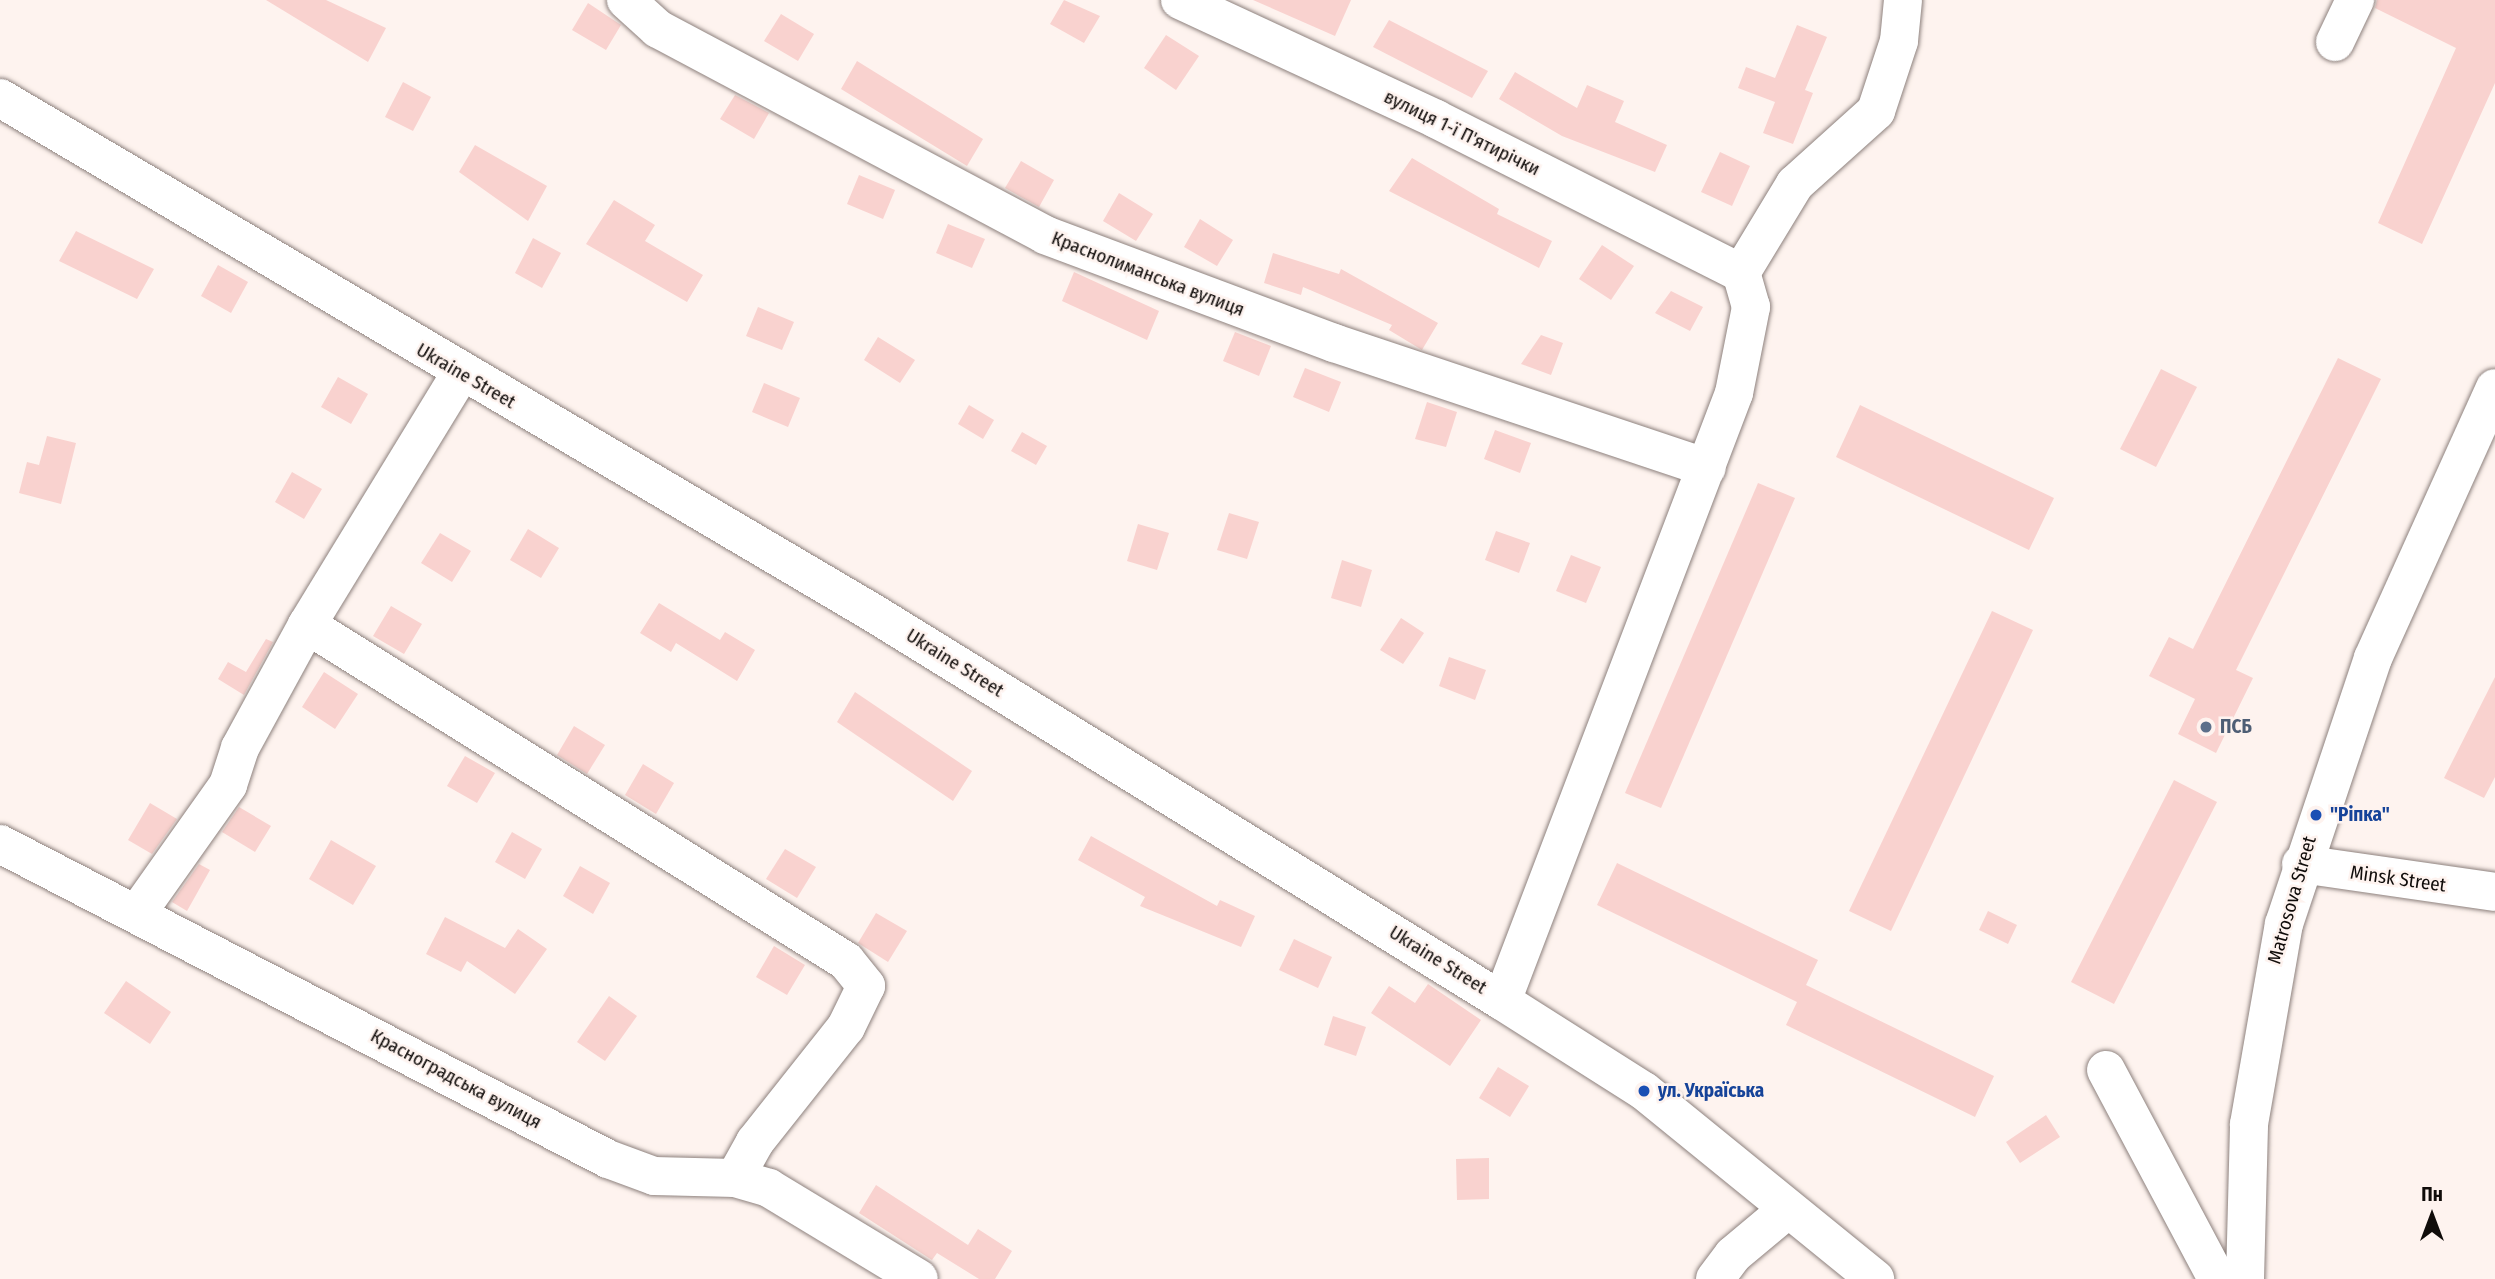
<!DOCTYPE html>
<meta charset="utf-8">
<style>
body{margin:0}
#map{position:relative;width:2495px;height:1279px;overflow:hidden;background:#fef3ef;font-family:"Fira Sans Condensed",sans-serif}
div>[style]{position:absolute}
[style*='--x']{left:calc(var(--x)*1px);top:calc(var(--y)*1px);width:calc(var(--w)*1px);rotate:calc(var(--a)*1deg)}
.building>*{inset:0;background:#f9d2cf}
.roads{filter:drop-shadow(0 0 2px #8d817d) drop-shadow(0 0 2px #8d817d)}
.minor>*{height:38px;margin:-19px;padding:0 19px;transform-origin:19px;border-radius:19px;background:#fff}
.dots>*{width:19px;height:19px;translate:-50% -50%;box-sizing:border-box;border:4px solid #fef3ef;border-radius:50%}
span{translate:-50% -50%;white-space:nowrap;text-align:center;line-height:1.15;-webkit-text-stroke:5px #fef3ef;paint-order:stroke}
.street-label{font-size:19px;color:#100c0a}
.service-label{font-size:19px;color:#4e5e75;font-weight:700}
.left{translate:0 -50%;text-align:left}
.transit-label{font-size:19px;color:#164399;font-weight:700}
.north{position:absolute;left:2397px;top:1181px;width:70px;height:70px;-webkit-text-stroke:5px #fef3ef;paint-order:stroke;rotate:0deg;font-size:19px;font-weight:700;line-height:28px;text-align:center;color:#100c0a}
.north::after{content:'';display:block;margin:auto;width:24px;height:32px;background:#100c0a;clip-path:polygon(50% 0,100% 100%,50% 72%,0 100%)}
</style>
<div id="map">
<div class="building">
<div style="clip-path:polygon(266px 0,326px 0,386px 28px,368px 62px)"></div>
<div style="clip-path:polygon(1064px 0,1100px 16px,1084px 43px,1050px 24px)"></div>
<div style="clip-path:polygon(1253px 0,1351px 0,1335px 36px)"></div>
<div style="clip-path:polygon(2377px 0,2495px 0,2495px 83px,2422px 244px,2378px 223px,2456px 48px,2375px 8px)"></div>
<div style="clip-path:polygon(588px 3px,621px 25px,606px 50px,572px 30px)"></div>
<div style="clip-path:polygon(781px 14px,814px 34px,798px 61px,764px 41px)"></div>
<div style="clip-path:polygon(1389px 20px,1488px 71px,1472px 98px,1373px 47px)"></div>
<div style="clip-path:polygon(1797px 25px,1827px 37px,1805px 90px,1813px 93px,1793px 144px,1763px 133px,1775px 102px,1738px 88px,1746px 67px,1775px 78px)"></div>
<div style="clip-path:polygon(1166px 35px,1199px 56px,1176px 90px,1144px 68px)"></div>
<div style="clip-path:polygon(857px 61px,983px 139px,967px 166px,841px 89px)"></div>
<div style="clip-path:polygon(1515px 72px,1577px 108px,1587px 85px,1624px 101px,1615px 122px,1667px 145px,1655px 172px,1562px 136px,1499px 99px)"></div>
<div style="clip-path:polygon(403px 82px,431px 97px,413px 131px,385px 117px)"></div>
<div style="clip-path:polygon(735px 95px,769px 113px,754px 139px,720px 119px)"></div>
<div style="clip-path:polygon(475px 145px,547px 186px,528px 221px,459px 172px)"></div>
<div style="clip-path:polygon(1720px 152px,1750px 166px,1732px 206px,1701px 192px)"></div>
<div style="clip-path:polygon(1412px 158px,1499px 209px,1497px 214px,1552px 241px,1539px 268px,1389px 191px)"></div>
<div style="clip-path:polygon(1021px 161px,1054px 180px,1039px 207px,1005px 188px)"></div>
<div style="clip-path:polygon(859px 175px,895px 190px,883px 219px,847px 204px)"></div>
<div style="clip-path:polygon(1119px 193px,1153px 214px,1136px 241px,1103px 221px)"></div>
<div style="clip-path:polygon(614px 200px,655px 225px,645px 241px,703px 275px,687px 302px,586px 244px)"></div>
<div style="clip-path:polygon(1200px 219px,1233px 240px,1217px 266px,1184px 247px)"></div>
<div style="clip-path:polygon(948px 224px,985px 239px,972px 268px,936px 253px)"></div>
<div style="clip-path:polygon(76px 231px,154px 269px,137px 299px,59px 261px)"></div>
<div style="clip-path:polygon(533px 238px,561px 253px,542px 288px,515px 273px)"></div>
<div style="clip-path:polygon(1602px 245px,1634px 266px,1611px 300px,1579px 279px)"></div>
<div style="clip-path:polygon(1273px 253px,1339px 274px,1341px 269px,1438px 323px,1422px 350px,1389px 330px,1392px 325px,1303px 287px,1301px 295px,1264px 283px)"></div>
<div style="clip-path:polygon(218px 265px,248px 282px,231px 313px,201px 296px)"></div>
<div style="clip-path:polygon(1074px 272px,1159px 311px,1147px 340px,1062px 301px)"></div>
<div style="clip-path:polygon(1671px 291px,1703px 307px,1690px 331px,1655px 313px)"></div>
<div style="clip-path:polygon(758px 307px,794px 322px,782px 350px,746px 336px)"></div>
<div style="clip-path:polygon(1235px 332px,1271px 346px,1259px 376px,1223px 361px)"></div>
<div style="clip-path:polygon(1541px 335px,1563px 343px,1551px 375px,1521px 364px)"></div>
<div style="clip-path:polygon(878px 337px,915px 360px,900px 383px,864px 360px)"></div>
<div style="clip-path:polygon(2338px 358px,2381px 379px,2236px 670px,2253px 678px,2216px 753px,2178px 734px,2195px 699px,2149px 676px,2169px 637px,2193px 649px)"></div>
<div style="clip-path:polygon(1305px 368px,1341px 382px,1329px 412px,1293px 397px)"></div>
<div style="clip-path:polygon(2161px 369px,2197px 387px,2156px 467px,2120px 449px)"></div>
<div style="clip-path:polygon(338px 377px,368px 394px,351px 424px,321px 407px)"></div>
<div style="clip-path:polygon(764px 383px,800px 398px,788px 427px,752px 412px)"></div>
<div style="clip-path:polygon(1427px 402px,1457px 412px,1446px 447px,1415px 439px)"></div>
<div style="clip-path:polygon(969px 405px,994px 420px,983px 439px,958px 424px)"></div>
<div style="clip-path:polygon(1860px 405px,2054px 498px,2029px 550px,1836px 457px)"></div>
<div style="clip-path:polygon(1495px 430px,1531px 443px,1520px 473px,1484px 459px)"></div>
<div style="clip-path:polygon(1022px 432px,1047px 446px,1036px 465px,1011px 451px)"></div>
<div style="clip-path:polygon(47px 436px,76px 443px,61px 504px,19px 493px,27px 462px,39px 465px)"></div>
<div style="clip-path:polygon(292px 472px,322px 489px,304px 519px,275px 502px)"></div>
<div style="clip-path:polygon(1758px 483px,1795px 498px,1661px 808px,1625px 793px)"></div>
<div style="clip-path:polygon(1229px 513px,1259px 522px,1247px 559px,1217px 550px)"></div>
<div style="clip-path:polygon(1138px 524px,1169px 533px,1157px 570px,1127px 561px)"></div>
<div style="clip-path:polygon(528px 529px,559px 548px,541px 578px,510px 560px)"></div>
<div style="clip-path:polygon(1496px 531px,1530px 543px,1519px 573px,1485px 560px)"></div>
<div style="clip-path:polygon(440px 533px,471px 551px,452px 582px,421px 563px)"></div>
<div style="clip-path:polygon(1571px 555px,1601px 567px,1586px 603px,1556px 591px)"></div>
<div style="clip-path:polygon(1342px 560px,1372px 570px,1361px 607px,1331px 598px)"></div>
<div style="clip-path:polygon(659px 603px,720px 640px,725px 632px,755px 650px,737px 681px,676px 643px,671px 652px,640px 633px)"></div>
<div style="clip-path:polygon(391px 606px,422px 624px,404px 654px,373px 636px)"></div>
<div style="clip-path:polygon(1992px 611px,2033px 630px,1891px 931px,1849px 911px)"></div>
<div style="clip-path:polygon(1401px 618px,1424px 633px,1403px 664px,1380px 650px)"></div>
<div style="clip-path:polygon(266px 639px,273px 642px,244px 695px,218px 679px,228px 662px,246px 672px)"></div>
<div style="clip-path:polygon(1449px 657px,1486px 670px,1475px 700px,1439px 686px)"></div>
<div style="clip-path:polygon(324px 672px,358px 694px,335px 729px,302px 707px)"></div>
<div style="clip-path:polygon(2495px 677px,2495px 777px,2484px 798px,2444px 778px)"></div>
<div style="clip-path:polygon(855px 692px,972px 771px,953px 801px,837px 722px)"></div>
<div style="clip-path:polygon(574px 726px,605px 745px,587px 774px,557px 755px)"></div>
<div style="clip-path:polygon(465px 756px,495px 773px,477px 803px,447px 786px)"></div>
<div style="clip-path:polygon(643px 764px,674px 783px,656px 814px,625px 795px)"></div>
<div style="clip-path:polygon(2174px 780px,2217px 802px,2114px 1004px,2071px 982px)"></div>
<div style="clip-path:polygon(150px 803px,177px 819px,152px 854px,128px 840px)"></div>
<div style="clip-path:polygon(239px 807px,271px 826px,255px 852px,222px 832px)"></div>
<div style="clip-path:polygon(512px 832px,542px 849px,525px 879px,495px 862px)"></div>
<div style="clip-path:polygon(1091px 836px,1217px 906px,1220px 900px,1255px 916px,1241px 947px,1140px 906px,1145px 897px,1078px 860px)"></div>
<div style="clip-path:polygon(331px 840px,376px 866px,353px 905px,309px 879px)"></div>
<div style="clip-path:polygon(785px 849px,816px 867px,797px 898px,766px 879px)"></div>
<div style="clip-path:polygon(1617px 863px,1818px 960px,1806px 985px,1994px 1076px,1975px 1117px,1786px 1025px,1797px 1002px,1597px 905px)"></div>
<div style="clip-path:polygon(199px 864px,210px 870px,187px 911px,172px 902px)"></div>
<div style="clip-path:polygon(580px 866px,610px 883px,593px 914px,563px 896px)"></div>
<div style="clip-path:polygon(1988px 911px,2017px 925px,2008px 944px,1979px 930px)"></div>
<div style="clip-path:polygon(876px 913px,907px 931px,888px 962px,858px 943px)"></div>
<div style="clip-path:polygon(445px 917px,505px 948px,518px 929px,547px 949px,515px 994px,467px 961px,461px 972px,426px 954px)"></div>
<div style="clip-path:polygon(1294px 939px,1332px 957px,1318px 988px,1279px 970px)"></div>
<div style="clip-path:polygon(774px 946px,805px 965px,787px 995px,756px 977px)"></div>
<div style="clip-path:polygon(126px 981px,171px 1012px,150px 1044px,104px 1013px)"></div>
<div style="clip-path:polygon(1428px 984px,1481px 1020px,1450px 1066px,1371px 1013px,1389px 986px,1415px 1003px)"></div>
<div style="clip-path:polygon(609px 996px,637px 1016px,605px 1061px,577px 1042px)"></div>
<div style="clip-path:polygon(1333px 1016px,1366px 1027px,1356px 1056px,1324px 1045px)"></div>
<div style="clip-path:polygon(1498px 1067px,1529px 1086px,1510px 1117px,1479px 1098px)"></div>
<div style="clip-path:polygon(2046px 1115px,2060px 1137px,2020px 1163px,2006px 1142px)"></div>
<div style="clip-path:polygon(1489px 1158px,1489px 1199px,1457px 1200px,1456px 1159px)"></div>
<div style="clip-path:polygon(876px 1185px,968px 1245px,978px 1229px,1012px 1251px,995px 1279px,979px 1279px,937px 1253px,932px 1260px,859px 1213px)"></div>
</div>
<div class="roads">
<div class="minor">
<div style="--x:626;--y:0;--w:43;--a:42.2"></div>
<div style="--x:658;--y:29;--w:438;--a:28"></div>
<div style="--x:1045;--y:235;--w:309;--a:20.5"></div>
<div style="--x:1334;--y:343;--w:393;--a:18.5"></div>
<div style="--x:1180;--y:0;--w:282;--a:24.9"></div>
<div style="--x:1436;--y:119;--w:342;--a:26.8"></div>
<div style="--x:2335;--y:42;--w:47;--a:-64.5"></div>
<div style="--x:0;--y:98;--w:1010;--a:30.53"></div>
<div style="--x:870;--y:611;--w:743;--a:31.68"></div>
<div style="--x:1502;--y:1001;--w:168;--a:32.4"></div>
<div style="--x:1644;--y:1091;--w:298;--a:39.1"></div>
<div style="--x:307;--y:625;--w:635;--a:31.94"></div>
<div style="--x:846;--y:961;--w:32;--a:51"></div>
<div style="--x:866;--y:986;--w:46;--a:116"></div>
<div style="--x:846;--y:1027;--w:147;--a:128.4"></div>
<div style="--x:755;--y:1142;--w:41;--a:119.1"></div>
<div style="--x:0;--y:844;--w:685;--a:27.39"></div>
<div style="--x:608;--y:1159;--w:49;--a:20.3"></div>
<div style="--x:654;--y:1176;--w:81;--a:1.4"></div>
<div style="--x:735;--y:1178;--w:35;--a:16"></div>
<div style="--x:769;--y:1188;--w:175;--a:31.2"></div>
<div style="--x:2301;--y:864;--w:196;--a:8.2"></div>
<div style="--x:138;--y:912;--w:156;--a:-54.7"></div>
<div style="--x:228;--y:785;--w:39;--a:-72"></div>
<div style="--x:240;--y:748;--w:140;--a:-61.4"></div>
<div style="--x:307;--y:625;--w:295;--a:-58.6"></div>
<div style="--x:1502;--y:1001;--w:651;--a:-69.11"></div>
<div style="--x:1734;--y:393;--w:88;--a:-78.8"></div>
<div style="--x:1751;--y:307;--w:35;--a:-106"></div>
<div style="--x:1741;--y:273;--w:104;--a:-58.8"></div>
<div style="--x:1795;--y:184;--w:109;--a:-42"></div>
<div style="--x:1876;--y:111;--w:74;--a:-71.8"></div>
<div style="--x:1899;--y:41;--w:41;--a:-84.4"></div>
<div style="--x:2106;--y:1070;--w:237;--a:62"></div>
<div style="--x:1715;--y:1279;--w:30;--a:-53"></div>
<div style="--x:1733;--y:1255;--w:72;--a:-39.9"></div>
<div style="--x:2245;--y:1279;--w:155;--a:-88.5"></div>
<div style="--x:2249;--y:1124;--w:203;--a:-80.1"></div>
<div style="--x:2284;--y:924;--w:280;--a:-71.5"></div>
<div style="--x:2373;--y:658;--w:296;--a:-65.7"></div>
</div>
</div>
<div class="dots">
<div style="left:2206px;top:727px;background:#5c6f8a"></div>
<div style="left:2316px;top:815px;background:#1a4fb4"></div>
<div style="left:1644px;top:1091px;background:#1a4fb4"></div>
</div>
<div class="street-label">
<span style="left:1462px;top:133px;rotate:26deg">вулиця 1-ї П'ятирічки</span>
<span style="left:1148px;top:274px;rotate:21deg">Краснолиманська вулиця</span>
<span style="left:466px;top:376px;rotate:30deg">Ukraine Street</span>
<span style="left:955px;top:663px;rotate:32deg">Ukraine Street</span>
<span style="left:2398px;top:879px;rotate:8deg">Minsk Street</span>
<span style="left:2292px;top:900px;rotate:-74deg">Matrosova Street</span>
<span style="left:1438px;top:960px;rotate:32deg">Ukraine Street</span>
<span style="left:456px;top:1079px;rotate:28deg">Красноградська вулиця</span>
</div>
<div class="service-label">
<span class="left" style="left:2220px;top:727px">ПСБ</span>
</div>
<div class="transit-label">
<span class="left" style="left:2330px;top:815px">"Ріпка"</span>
<span class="left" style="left:1658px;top:1091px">ул. Україська</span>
</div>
<div class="north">Пн</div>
</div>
